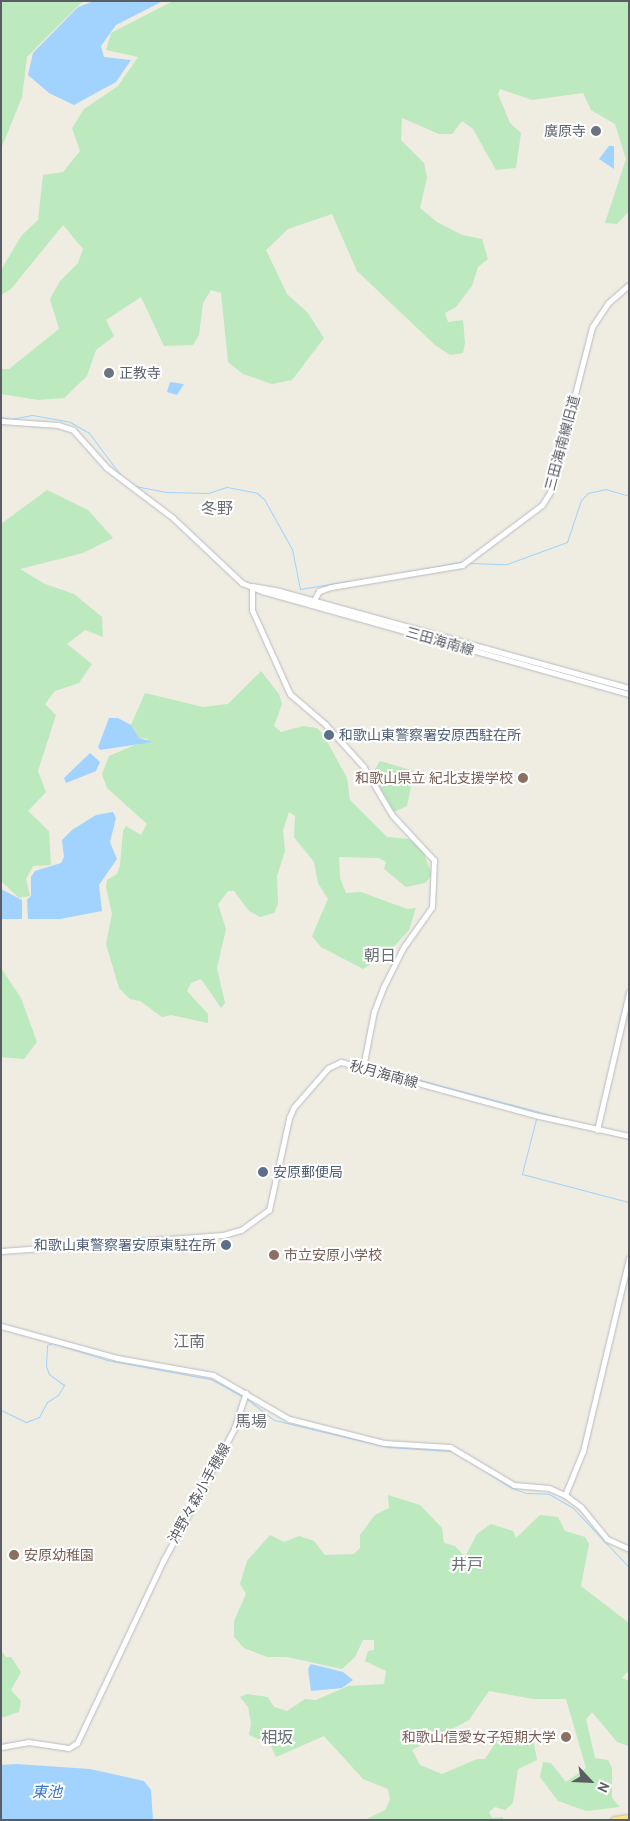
<!DOCTYPE html>
<meta charset="utf-8">
<style>
body{margin:0}
#map{position:relative;width:630px;height:1821px;overflow:hidden;background:#efece2;font-family:"PT Sans","Noto Sans JP",sans-serif}
div>[style]{position:absolute}
[style*='--x']{left:calc(var(--x)*1px);top:calc(var(--y)*1px);width:calc(var(--w)*1px);rotate:calc(var(--a)*1deg)}
.green>*{inset:0;background:#bce9bd}
.water>*{inset:0;background:#a2d3ff}
.stream>*{height:1px;margin:-0.5px;padding:0 0.5px;transform-origin:0.5px;border-radius:0.5px;background:#a2d3ff}
.roads{filter:drop-shadow(0 0 1px #b8bbc2) drop-shadow(0 0 1px #b8bbc2)}
.secondary>*{height:5px;margin:-2.5px;padding:0 2.5px;transform-origin:2.5px;border-radius:2.5px;background:#fff}
.highway>*{height:7px;margin:-3.5px;padding:0 3.5px;transform-origin:3.5px;border-radius:3.5px;background:#ffe589}
.dots>*{width:14px;height:14px;translate:-50% -50%;box-sizing:border-box;border:2px solid #fff;border-radius:50%}
span{translate:-50% -50%;white-space:nowrap;text-align:center;line-height:1.15;-webkit-text-stroke:4px #fff;paint-order:stroke}
.worship-label{font-size:14px;color:#5b616d}
.right{translate:-100% -50%;text-align:right}
.left{translate:0 -50%;text-align:left}
.street-label{font-size:14px;color:#5a5e64}
.service-label{font-size:14px;color:#4e5e75}
.education-label{font-size:14px;color:#785e54}
.water-label{font-size:15px;color:#3677c5;font-style:italic}
.quarter-label{font-size:16px;color:#6b7077}
.frame{position:absolute;inset:0;border:2px solid #5a5e64;pointer-events:none}
.north{position:absolute;left:565px;top:1756px;width:50px;height:50px;-webkit-text-stroke:4px #fff;paint-order:stroke;rotate:115deg;font-size:14px;font-weight:700;line-height:20px;text-align:center;color:#5a5e64}
.north::after{content:'';display:block;margin:auto;width:18px;height:22px;background:#5a5e64;clip-path:polygon(50% 0,100% 100%,50% 72%,0 100%)}
</style>
<div id="map">
<div class="green">
<div style="clip-path:polygon(1px 1px,83px 1px,27px 57px,22px 97px,1px 149px)"></div>
<div style="clip-path:polygon(173px 1px,629px 1px,629px 211px,617px 224px,605px 223px,626px 159px,615px 124px,591px 110px,583px 93px,532px 100px,500px 89px,498px 94px,510px 123px,521px 133px,516px 168px,496px 170px,473px 129px,462px 121px,452px 134px,439px 134px,402px 118px,401px 140px,424px 163px,427px 178px,420px 208px,437px 222px,462px 235px,482px 239px,488px 259px,478px 267px,472px 286px,456px 307px,445px 313px,448px 322px,463px 320px,465px 343px,463px 353px,450px 355px,435px 345px,357px 271px,332px 214px,288px 229px,266px 250px,287px 294px,308px 313px,324px 338px,292px 380px,272px 384px,243px 374px,228px 362px,221px 293px,211px 290px,203px 303px,199px 335px,193px 345px,164px 346px,141px 297px,106px 320px,114px 336px,96px 350px,87px 376px,64px 398px,38px 400px,1px 394px,1px 369px,9px 369px,59px 329px,50px 299px,60px 281px,78px 263px,83px 249px,63px 225px,11px 289px,1px 295px,1px 270px,22px 235px,38px 220px,43px 175px,63px 172px,80px 151px,72px 128px,84px 109px,118px 86px,138px 57px,106px 50px,111px 33px)"></div>
<div style="clip-path:polygon(47px 490px,88px 510px,113px 538px,83px 553px,20px 569px,45px 584px,74px 594px,102px 617px,103px 637px,85px 630px,67px 644px,92px 664px,79px 683px,55px 691px,45px 704px,56px 715px,38px 771px,46px 792px,28px 811px,49px 831px,51px 865px,33px 866px,26px 879px,30px 896px,19px 898px,1px 881px,1px 524px)"></div>
<div style="clip-path:polygon(261px 671px,279px 694px,282px 704px,274px 726px,281px 732px,303px 726px,317px 728px,323px 734px,347px 778px,350px 800px,387px 837px,409px 839px,423px 851px,432px 875px,425px 883px,406px 887px,384px 869px,386px 862px,379px 858px,339px 857px,340px 878px,346px 893px,361px 892px,407px 909px,416px 908px,409px 930px,389px 952px,363px 969px,321px 947px,312px 936px,328px 899px,318px 883px,314px 862px,294px 837px,295px 816px,289px 812px,283px 830px,285px 851px,277px 876px,278px 904px,274px 913px,260px 917px,249px 911px,234px 891px,228px 891px,218px 904px,226px 929px,217px 968px,225px 1003px,221px 1008px,201px 979px,191px 983px,187px 991px,208px 1014px,208px 1023px,171px 1015px,162px 1017px,140px 1001px,130px 999px,119px 988px,106px 944px,112px 914px,106px 887px,107px 880px,117px 874px,120px 866px,123px 831px,126px 826px,141px 835px,147px 824px,107px 788px,102px 774px,109px 756px,149px 739px,139px 738px,131px 725px,145px 693px,203px 707px,228px 704px)"></div>
<div style="clip-path:polygon(380px 761px,414px 771px,407px 806px,394px 812px,372px 774px)"></div>
<div style="clip-path:polygon(1px 968px,21px 998px,37px 1042px,24px 1059px,1px 1057px)"></div>
<div style="clip-path:polygon(388px 1495px,420px 1505px,442px 1528px,444px 1543px,455px 1546px,465px 1557px,477px 1534px,491px 1524px,513px 1531px,516px 1538px,540px 1515px,558px 1517px,565px 1531px,585px 1537px,589px 1544px,581px 1586px,629px 1623px,629px 1670px,622px 1678px,629px 1681px,629px 1746px,617px 1742px,592px 1712px,586px 1719px,595px 1758px,608px 1760px,612px 1768px,612px 1798px,620px 1807px,586px 1811px,558px 1801px,540px 1777px,543px 1762px,551px 1763px,566px 1782px,586px 1768px,566px 1699px,534px 1699px,489px 1691px,469px 1720px,412px 1750px,420px 1765px,442px 1774px,477px 1759px,485px 1759px,502px 1733px,522px 1729px,532px 1732px,537px 1760px,518px 1769px,513px 1803px,505px 1810px,495px 1807px,489px 1812px,492px 1818px,503px 1817px,503px 1820px,365px 1820px,385px 1810px,390px 1800px,388px 1789px,363px 1779px,324px 1736px,276px 1757px,270px 1744px,249px 1735px,251px 1723px,248px 1707px,240px 1697px,247px 1694px,268px 1697px,274px 1707px,287px 1711px,305px 1699px,316px 1700px,348px 1686px,384px 1684px,386px 1671px,365px 1661px,368px 1651px,374px 1650px,374px 1640px,363px 1640px,355px 1657px,342px 1669px,287px 1657px,267px 1657px,244px 1648px,234px 1637px,234px 1621px,246px 1594px,240px 1584px,247px 1561px,270px 1535px,284px 1542px,299px 1536px,314px 1541px,325px 1555px,354px 1554px,360px 1548px,360px 1535px,375px 1515px,389px 1508px)"></div>
<div style="clip-path:polygon(1px 1651px,6px 1657px,11px 1657px,21px 1672px,11px 1690px,21px 1701px,19px 1712px,1px 1718px)"></div>
</div>
<div class="water">
<div style="clip-path:polygon(94px 1px,163px 1px,116px 25px,101px 46px,104px 57px,131px 60px,116px 82px,74px 105px,49px 93px,28px 75px,33px 53px,78px 7px)"></div>
<div style="clip-path:polygon(609px 146px,614px 146px,614px 169px,599px 159px)"></div>
<div style="clip-path:polygon(170px 382px,184px 384px,177px 395px,167px 392px)"></div>
<div style="clip-path:polygon(109px 718px,118px 718px,131px 725px,139px 738px,153px 742px,100px 750px,98px 747px)"></div>
<div style="clip-path:polygon(90px 753px,100px 762px,96px 771px,66px 783px,64px 778px)"></div>
<div style="clip-path:polygon(113px 812px,116px 818px,110px 842px,117px 859px,99px 885px,102px 911px,60px 919px,28px 919px,27px 900px,31px 896px,31px 877px,35px 871px,61px 863px,64px 857px,62px 840px,72px 830px,96px 815px)"></div>
<div style="clip-path:polygon(1px 889px,22px 900px,22px 919px,1px 919px)"></div>
<div style="clip-path:polygon(311px 1664px,343px 1672px,353px 1680px,342px 1688px,311px 1691px,308px 1669px)"></div>
<div style="clip-path:polygon(17px 1764px,90px 1769px,144px 1781px,151px 1790px,153px 1820px,1px 1820px,1px 1765px)"></div>
</div>
<div class="stream">
<div style="--x:1;--y:417;--w:10;--a:11"></div>
<div style="--x:11;--y:419;--w:21;--a:-11"></div>
<div style="--x:32;--y:415;--w:39;--a:10"></div>
<div style="--x:70;--y:422;--w:22;--a:30"></div>
<div style="--x:89;--y:433;--w:55;--a:53.1"></div>
<div style="--x:135;--y:486;--w:33;--a:11"></div>
<div style="--x:167;--y:492;--w:41;--a:1.4"></div>
<div style="--x:208;--y:493;--w:20;--a:-18"></div>
<div style="--x:227;--y:487;--w:31;--a:11"></div>
<div style="--x:257;--y:493;--w:9;--a:41"></div>
<div style="--x:264;--y:499;--w:57;--a:60.8"></div>
<div style="--x:292;--y:549;--w:41;--a:78.7"></div>
<div style="--x:300;--y:589;--w:50;--a:-9.3"></div>
<div style="--x:469;--y:563;--w:38;--a:2"></div>
<div style="--x:507;--y:564;--w:64;--a:-20.1"></div>
<div style="--x:567;--y:542;--w:44;--a:-71.6"></div>
<div style="--x:581;--y:500;--w:10;--a:-45"></div>
<div style="--x:588;--y:493;--w:17;--a:-13"></div>
<div style="--x:605;--y:489;--w:25;--a:16"></div>
<div style="--x:395;--y:574;--w:68;--a:-10.2"></div>
<div style="--x:368;--y:1066;--w:196;--a:15.1"></div>
<div style="--x:536;--y:1119;--w:57;--a:104.3"></div>
<div style="--x:522;--y:1174;--w:111;--a:14.7"></div>
<div style="--x:247;--y:1399;--w:34;--a:38"></div>
<div style="--x:274;--y:1420;--w:117;--a:13.3"></div>
<div style="--x:388;--y:1447;--w:64;--a:3.6"></div>
<div style="--x:1;--y:1410;--w:28;--a:26"></div>
<div style="--x:26;--y:1422;--w:14;--a:-21"></div>
<div style="--x:39;--y:1417;--w:17;--a:-62"></div>
<div style="--x:47;--y:1402;--w:13;--a:-32"></div>
<div style="--x:58;--y:1395;--w:12;--a:-59"></div>
<div style="--x:64;--y:1385;--w:19;--a:-144"></div>
<div style="--x:49;--y:1374;--w:9;--a:-111"></div>
<div style="--x:46;--y:1366;--w:21;--a:-87"></div>
<div style="--x:47;--y:1345;--w:6;--a:-18"></div>
<div style="--x:53;--y:1343;--w:57;--a:17.5"></div>
<div style="--x:107;--y:1360;--w:106;--a:10.4"></div>
<div style="--x:211;--y:1379;--w:37;--a:29"></div>
<div style="--x:471;--y:1462;--w:49;--a:32.4"></div>
<div style="--x:512;--y:1488;--w:15;--a:20"></div>
<div style="--x:526;--y:1493;--w:23;--a:2"></div>
<div style="--x:549;--y:1494;--w:28;--a:30"></div>
<div style="--x:573;--y:1508;--w:81;--a:46.5"></div>
<div style="--x:182;--y:1820;--w:4;--a:0"></div>
</div>
<div class="roads">
<div class="secondary">
<div style="--x:1;--y:421;--w:57;--a:4"></div>
<div style="--x:58;--y:425;--w:16;--a:18"></div>
<div style="--x:73;--y:430;--w:51;--a:48.2"></div>
<div style="--x:107;--y:468;--w:83;--a:37.1"></div>
<div style="--x:173;--y:518;--w:95;--a:43.3"></div>
<div style="--x:242;--y:583;--w:22;--a:22"></div>
<div style="--x:262;--y:591;--w:381;--a:15.7"></div>
<div style="--x:252;--y:586;--w:24;--a:90"></div>
<div style="--x:252;--y:610;--w:92;--a:65.7"></div>
<div style="--x:290;--y:694;--w:46;--a:40.6"></div>
<div style="--x:325;--y:724;--w:57;--a:47.9"></div>
<div style="--x:363;--y:766;--w:57;--a:59.4"></div>
<div style="--x:392;--y:815;--w:62;--a:47"></div>
<div style="--x:434;--y:860;--w:47;--a:92.4"></div>
<div style="--x:432;--y:907;--w:50;--a:125.3"></div>
<div style="--x:403;--y:948;--w:45;--a:116.6"></div>
<div style="--x:383;--y:988;--w:25;--a:111"></div>
<div style="--x:374;--y:1011;--w:57;--a:101.1"></div>
<div style="--x:252;--y:586;--w:27;--a:10"></div>
<div style="--x:279;--y:591;--w:363;--a:15.5"></div>
<div style="--x:311;--y:605;--w:16;--a:-60"></div>
<div style="--x:319;--y:591;--w:13;--a:-18"></div>
<div style="--x:331;--y:587;--w:133;--a:-9.5"></div>
<div style="--x:462;--y:565;--w:100;--a:-36.9"></div>
<div style="--x:542;--y:505;--w:15;--a:-58"></div>
<div style="--x:550;--y:492;--w:170;--a:-75.7"></div>
<div style="--x:592;--y:327;--w:29;--a:-56"></div>
<div style="--x:608;--y:303;--w:28;--a:-41"></div>
<div style="--x:597;--y:1130;--w:142;--a:-76.9"></div>
<div style="--x:1;--y:1251;--w:223;--a:-4.1"></div>
<div style="--x:223;--y:1235;--w:19;--a:-16"></div>
<div style="--x:241;--y:1230;--w:34;--a:-36"></div>
<div style="--x:269;--y:1210;--w:94;--a:-77.7"></div>
<div style="--x:289;--y:1118;--w:12;--a:-66"></div>
<div style="--x:294;--y:1107;--w:52;--a:-48.9"></div>
<div style="--x:328;--y:1068;--w:14;--a:-25"></div>
<div style="--x:341;--y:1062;--w:205;--a:15.3"></div>
<div style="--x:539;--y:1116;--w:92;--a:12.5"></div>
<div style="--x:1;--y:1326;--w:120;--a:15.4"></div>
<div style="--x:117;--y:1358;--w:97;--a:10"></div>
<div style="--x:213;--y:1375;--w:88;--a:30.1"></div>
<div style="--x:289;--y:1419;--w:98;--a:14.2"></div>
<div style="--x:384;--y:1443;--w:66;--a:3.5"></div>
<div style="--x:450;--y:1447;--w:74;--a:30.7"></div>
<div style="--x:514;--y:1485;--w:35;--a:5"></div>
<div style="--x:549;--y:1488;--w:17;--a:24"></div>
<div style="--x:565;--y:1495;--w:20;--a:37"></div>
<div style="--x:581;--y:1507;--w:41;--a:50.9"></div>
<div style="--x:607;--y:1539;--w:24;--a:24"></div>
<div style="--x:565;--y:1495;--w:48;--a:-67.8"></div>
<div style="--x:583;--y:1451;--w:198;--a:-76.6"></div>
<div style="--x:1;--y:1747;--w:27;--a:-10"></div>
<div style="--x:28;--y:1742;--w:41;--a:8.3"></div>
<div style="--x:69;--y:1748;--w:9;--a:-32"></div>
<div style="--x:77;--y:1743;--w:201;--a:-64.7"></div>
<div style="--x:163;--y:1561;--w:150;--a:-61.7"></div>
<div style="--x:234;--y:1429;--w:38;--a:-72"></div>
</div>
<div class="highway">
<div style="--x:614;--y:1820;--w:15;--a:-8"></div>
</div>
</div>
<div class="dots">
<div style="left:596px;top:131px;background:#6b7280"></div>
<div style="left:109px;top:373px;background:#6b7280"></div>
<div style="left:329px;top:735px;background:#5c6f8a"></div>
<div style="left:523px;top:778px;background:#8d6e63"></div>
<div style="left:263px;top:1172px;background:#5c6f8a"></div>
<div style="left:226px;top:1245px;background:#5c6f8a"></div>
<div style="left:274px;top:1255px;background:#8d6e63"></div>
<div style="left:14px;top:1555px;background:#8d6e63"></div>
<div style="left:566px;top:1737px;background:#8d6e63"></div>
</div>
<div class="worship-label">
<span class="right" style="left:586px;top:131px">廣原寺</span>
<span class="left" style="left:119px;top:373px">正教寺</span>
</div>
<div class="street-label">
<span style="left:562px;top:443px;rotate:-75deg">三田海南線旧道</span>
<span style="left:440px;top:641px;rotate:16deg">三田海南線</span>
<span style="left:384px;top:1074px;rotate:15deg">秋月海南線</span>
<span style="left:199px;top:1493px;rotate:-61deg">沖野々森小手穂線</span>
</div>
<div class="service-label">
<span class="left" style="left:339px;top:735px">和歌山東警察署安原西駐在所</span>
<span class="left" style="left:273px;top:1172px">安原郵便局</span>
<span class="right" style="left:216px;top:1245px">和歌山東警察署安原東駐在所</span>
</div>
<div class="education-label">
<span class="right" style="left:513px;top:778px">和歌山県立 紀北支援学校</span>
<span class="left" style="left:284px;top:1255px">市立安原小学校</span>
<span class="left" style="left:24px;top:1555px">安原幼稚園</span>
<span class="right" style="left:556px;top:1737px">和歌山信愛女子短期大学</span>
</div>
<div class="water-label">
<span style="left:47px;top:1792px">東池</span>
</div>
<div class="quarter-label">
<span style="left:217px;top:508px">冬野</span>
<span style="left:380px;top:955px">朝日</span>
<span style="left:189px;top:1341px">江南</span>
<span style="left:251px;top:1421px">馬場</span>
<span style="left:467px;top:1564px">井戸</span>
<span style="left:277px;top:1737px">相坂</span>
</div>
<div class="frame"></div>
<div class="north">N</div>
</div>
